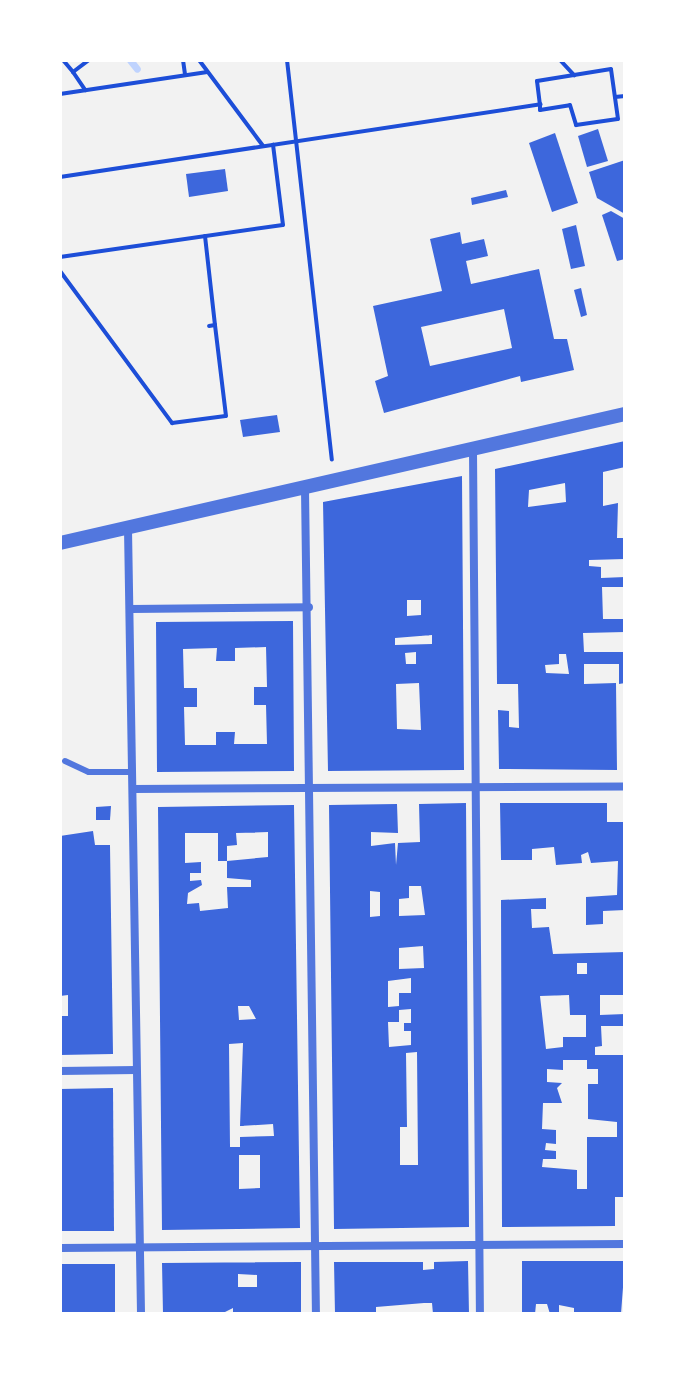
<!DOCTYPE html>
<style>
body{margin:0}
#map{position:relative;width:685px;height:1374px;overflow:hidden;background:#f2f2f2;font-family:Ubuntu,sans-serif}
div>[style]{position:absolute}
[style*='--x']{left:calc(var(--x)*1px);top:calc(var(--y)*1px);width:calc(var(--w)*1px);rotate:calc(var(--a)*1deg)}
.stream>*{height:7px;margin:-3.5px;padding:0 3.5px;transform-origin:3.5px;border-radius:3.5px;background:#bfd3fe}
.building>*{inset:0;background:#3d67dc}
.path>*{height:4px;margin:-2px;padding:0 2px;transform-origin:2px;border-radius:2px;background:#1d4ed8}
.service>*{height:6px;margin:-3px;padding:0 3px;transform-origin:3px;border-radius:3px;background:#5277de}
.minor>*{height:8px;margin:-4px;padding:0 4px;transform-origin:4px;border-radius:4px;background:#5277de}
.tertiary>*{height:14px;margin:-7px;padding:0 7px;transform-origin:7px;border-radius:7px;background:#5277de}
span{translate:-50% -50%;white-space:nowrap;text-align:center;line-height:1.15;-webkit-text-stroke:6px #fff;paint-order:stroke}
.frame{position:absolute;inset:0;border:62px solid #fff;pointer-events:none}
</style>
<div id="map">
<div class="stream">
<div style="--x:130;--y:60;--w:11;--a:52"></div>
</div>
<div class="building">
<div style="clip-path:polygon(598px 129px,608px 161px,587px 167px,578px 136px)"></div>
<div style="clip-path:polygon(555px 133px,578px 203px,552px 212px,529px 143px)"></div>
<div style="clip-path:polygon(625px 160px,625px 214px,597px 198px,589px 172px)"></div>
<div style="clip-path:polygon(225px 169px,228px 191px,189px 197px,186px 174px)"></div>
<div style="clip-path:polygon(506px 190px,508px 197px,472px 205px,471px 198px)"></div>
<div style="clip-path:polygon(611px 211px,625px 219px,625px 259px,617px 261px,602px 215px)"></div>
<div style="clip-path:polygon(576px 225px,585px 266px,571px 269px,562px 229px)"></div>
<div style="clip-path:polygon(evenodd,460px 232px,462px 244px,484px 239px,488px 256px,466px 261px,471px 284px,539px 269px,554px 339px,567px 339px,574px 370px,521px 382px,520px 376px,384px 413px,375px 381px,388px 376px,373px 306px,442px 291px,430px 239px,460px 232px,504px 309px,512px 348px,430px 366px,421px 327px,504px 309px)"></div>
<div style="clip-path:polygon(581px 288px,587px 315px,581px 317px,574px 290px)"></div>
<div style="clip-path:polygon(277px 415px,280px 432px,243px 437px,240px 420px)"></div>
<div style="clip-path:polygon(evenodd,625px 441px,625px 467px,603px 472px,603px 506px,618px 503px,617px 538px,625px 538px,625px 559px,589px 560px,589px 566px,601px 567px,601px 578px,625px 577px,625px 587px,602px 587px,603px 619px,625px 619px,625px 632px,583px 633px,584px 652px,625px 652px,625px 683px,619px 684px,619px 664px,584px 664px,584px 684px,616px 683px,617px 770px,499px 769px,498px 710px,509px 711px,509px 727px,519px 728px,518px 684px,497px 684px,495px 469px,625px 441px,565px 483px,566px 502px,528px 507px,529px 490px,565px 483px,625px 441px,559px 654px,566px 654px,569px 674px,546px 673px,545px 665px,559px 664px,559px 654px)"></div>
<div style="clip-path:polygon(evenodd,462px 476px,464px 770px,328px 771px,323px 502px,462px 476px,407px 600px,421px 600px,421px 615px,407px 616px,407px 600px,462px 476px,432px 635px,432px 644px,395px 645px,395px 638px,432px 635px,462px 476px,416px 652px,416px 664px,406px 664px,405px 653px,416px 652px,462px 476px,419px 683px,421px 730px,397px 729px,396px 684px,419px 683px)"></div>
<div style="clip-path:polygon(evenodd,293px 621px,294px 771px,157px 772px,156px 622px,293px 621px,266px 647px,267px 687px,254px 687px,254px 705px,266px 705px,267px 744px,234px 744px,235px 732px,216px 732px,216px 745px,185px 745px,184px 707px,197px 707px,197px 688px,184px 688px,183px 649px,217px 648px,216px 661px,235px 661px,235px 648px,266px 647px)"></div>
<div style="clip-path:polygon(evenodd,466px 803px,469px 1227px,334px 1229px,329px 805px,397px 804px,398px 833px,371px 832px,371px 846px,395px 843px,396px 865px,398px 843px,420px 842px,419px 804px,466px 803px,409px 886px,421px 886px,425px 915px,399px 916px,399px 899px,409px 898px,409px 886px,466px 803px,370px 891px,380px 892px,380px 916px,370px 917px,370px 891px,466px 803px,423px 946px,424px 968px,399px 969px,399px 948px,423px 946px,466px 803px,411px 978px,411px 993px,399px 993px,399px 1006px,388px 1007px,388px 981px,411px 978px,466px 803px,411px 1009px,411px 1023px,404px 1023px,404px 1031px,411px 1031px,411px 1045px,389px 1047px,388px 1022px,399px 1022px,399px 1010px,411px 1009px,466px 803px,417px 1052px,418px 1165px,400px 1165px,400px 1127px,407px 1127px,406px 1053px,417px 1052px)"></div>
<div style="clip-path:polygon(500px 803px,607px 803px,607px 822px,625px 822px,625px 910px,603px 911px,603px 924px,586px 925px,586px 897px,617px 895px,618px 861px,591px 863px,588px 852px,581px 855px,582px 863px,556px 865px,554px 847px,532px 849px,532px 860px,501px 860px)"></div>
<div style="clip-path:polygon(evenodd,294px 805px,300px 1228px,162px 1230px,158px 807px,294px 805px,268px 832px,268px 857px,227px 861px,227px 878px,251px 880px,251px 887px,227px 887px,228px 908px,200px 911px,199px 903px,187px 904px,188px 893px,202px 885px,201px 880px,190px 881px,190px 873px,201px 873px,201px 862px,185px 863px,185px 833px,218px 833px,218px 861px,227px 861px,227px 846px,237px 845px,236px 833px,268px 832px,294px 805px,238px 1006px,249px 1006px,256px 1019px,239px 1020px,238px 1006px,294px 805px,243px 1043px,240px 1126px,273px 1124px,274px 1136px,240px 1137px,240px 1147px,230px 1147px,229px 1044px,243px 1043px,294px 805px,239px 1155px,260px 1155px,260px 1188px,239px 1189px,239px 1155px)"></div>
<div style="clip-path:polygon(111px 806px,110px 820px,96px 820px,96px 807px)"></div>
<div style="clip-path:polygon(93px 831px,95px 845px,110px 845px,113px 1054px,60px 1055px,60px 1016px,68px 1016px,68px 995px,60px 996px,60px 836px)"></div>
<div style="clip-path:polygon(evenodd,546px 898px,546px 909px,531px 909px,532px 928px,549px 927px,553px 954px,625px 952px,625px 995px,600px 995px,600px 1015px,625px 1014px,625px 1026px,601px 1026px,602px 1046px,595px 1047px,595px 1055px,625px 1055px,625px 1197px,615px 1197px,615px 1226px,502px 1227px,501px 900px,546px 898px,577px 963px,587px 963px,587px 974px,577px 974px,577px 963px,546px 898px,569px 995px,570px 1015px,586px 1015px,586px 1037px,563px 1037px,563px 1047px,546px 1049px,540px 996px,569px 995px,546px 898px,563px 1060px,587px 1060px,587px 1069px,598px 1069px,598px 1084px,588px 1084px,588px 1119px,617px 1122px,617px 1137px,587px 1137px,587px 1189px,577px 1189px,577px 1170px,542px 1167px,543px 1159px,556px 1159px,556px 1151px,545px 1150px,546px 1143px,556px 1144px,556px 1130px,542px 1129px,543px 1103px,562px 1103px,557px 1088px,562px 1083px,547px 1082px,547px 1069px,563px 1070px,563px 1060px)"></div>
<div style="clip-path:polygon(113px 1088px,114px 1231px,60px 1231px,60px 1089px)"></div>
<div style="clip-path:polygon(468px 1261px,469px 1314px,433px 1314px,432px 1303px,424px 1303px,376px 1307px,376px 1314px,335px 1314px,334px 1262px,423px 1262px,423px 1270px,434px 1269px,434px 1262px)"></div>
<div style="clip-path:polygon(522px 1261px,625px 1261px,621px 1314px,574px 1314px,574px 1308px,559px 1305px,559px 1314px,550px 1314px,547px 1304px,536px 1304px,535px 1314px,522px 1314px)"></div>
<div style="clip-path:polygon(evenodd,301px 1262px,301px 1314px,233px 1314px,233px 1308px,221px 1314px,163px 1314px,162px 1263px,301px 1262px,238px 1274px,257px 1275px,257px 1287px,238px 1287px,238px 1274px)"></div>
<div style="clip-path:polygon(60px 1264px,115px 1264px,115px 1314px,60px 1314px)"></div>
</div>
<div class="path">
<div style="--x:63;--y:60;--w:16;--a:50"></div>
<div style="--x:73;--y:72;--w:20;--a:-37"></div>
<div style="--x:183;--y:60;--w:15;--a:82"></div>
<div style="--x:199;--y:60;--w:107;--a:53.3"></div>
<div style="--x:287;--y:60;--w:402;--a:83.6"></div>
<div style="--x:560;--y:60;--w:21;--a:47"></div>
<div style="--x:73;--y:72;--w:22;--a:56"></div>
<div style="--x:60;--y:94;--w:149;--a:-8.5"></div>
<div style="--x:615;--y:97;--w:10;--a:-6"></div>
<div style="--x:60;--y:177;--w:486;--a:-8.6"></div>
<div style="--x:540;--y:104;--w:6;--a:90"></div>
<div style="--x:540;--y:110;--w:30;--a:-9"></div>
<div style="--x:570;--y:105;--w:21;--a:73"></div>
<div style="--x:576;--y:125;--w:42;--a:-8.1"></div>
<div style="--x:618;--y:119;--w:50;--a:-98"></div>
<div style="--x:611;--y:69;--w:75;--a:170.8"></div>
<div style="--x:537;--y:81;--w:23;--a:83"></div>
<div style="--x:205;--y:236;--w:90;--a:83.6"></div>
<div style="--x:60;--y:257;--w:225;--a:-8.2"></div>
<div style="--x:283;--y:225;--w:81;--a:-97.1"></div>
<div style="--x:60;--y:271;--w:189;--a:53.6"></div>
<div style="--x:172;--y:423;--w:54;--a:-7.4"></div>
<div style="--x:226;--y:416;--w:92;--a:-96.9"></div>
<div style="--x:215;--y:325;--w:6;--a:171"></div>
</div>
<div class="service">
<div style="--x:65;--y:761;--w:26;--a:25"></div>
<div style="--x:89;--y:772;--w:44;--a:0"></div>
</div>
<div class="minor">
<div style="--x:473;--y:451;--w:863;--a:89.54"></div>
<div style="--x:305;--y:489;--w:825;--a:89.24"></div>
<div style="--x:128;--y:529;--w:785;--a:89.05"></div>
<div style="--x:131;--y:609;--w:178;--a:-0.6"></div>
<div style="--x:133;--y:789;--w:492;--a:-0.3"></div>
<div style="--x:60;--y:1071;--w:76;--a:-0.8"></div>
<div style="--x:60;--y:1248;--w:565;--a:-0.41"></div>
</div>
<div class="tertiary">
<div style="--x:60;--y:543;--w:580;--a:-12.86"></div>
</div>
<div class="frame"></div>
</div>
